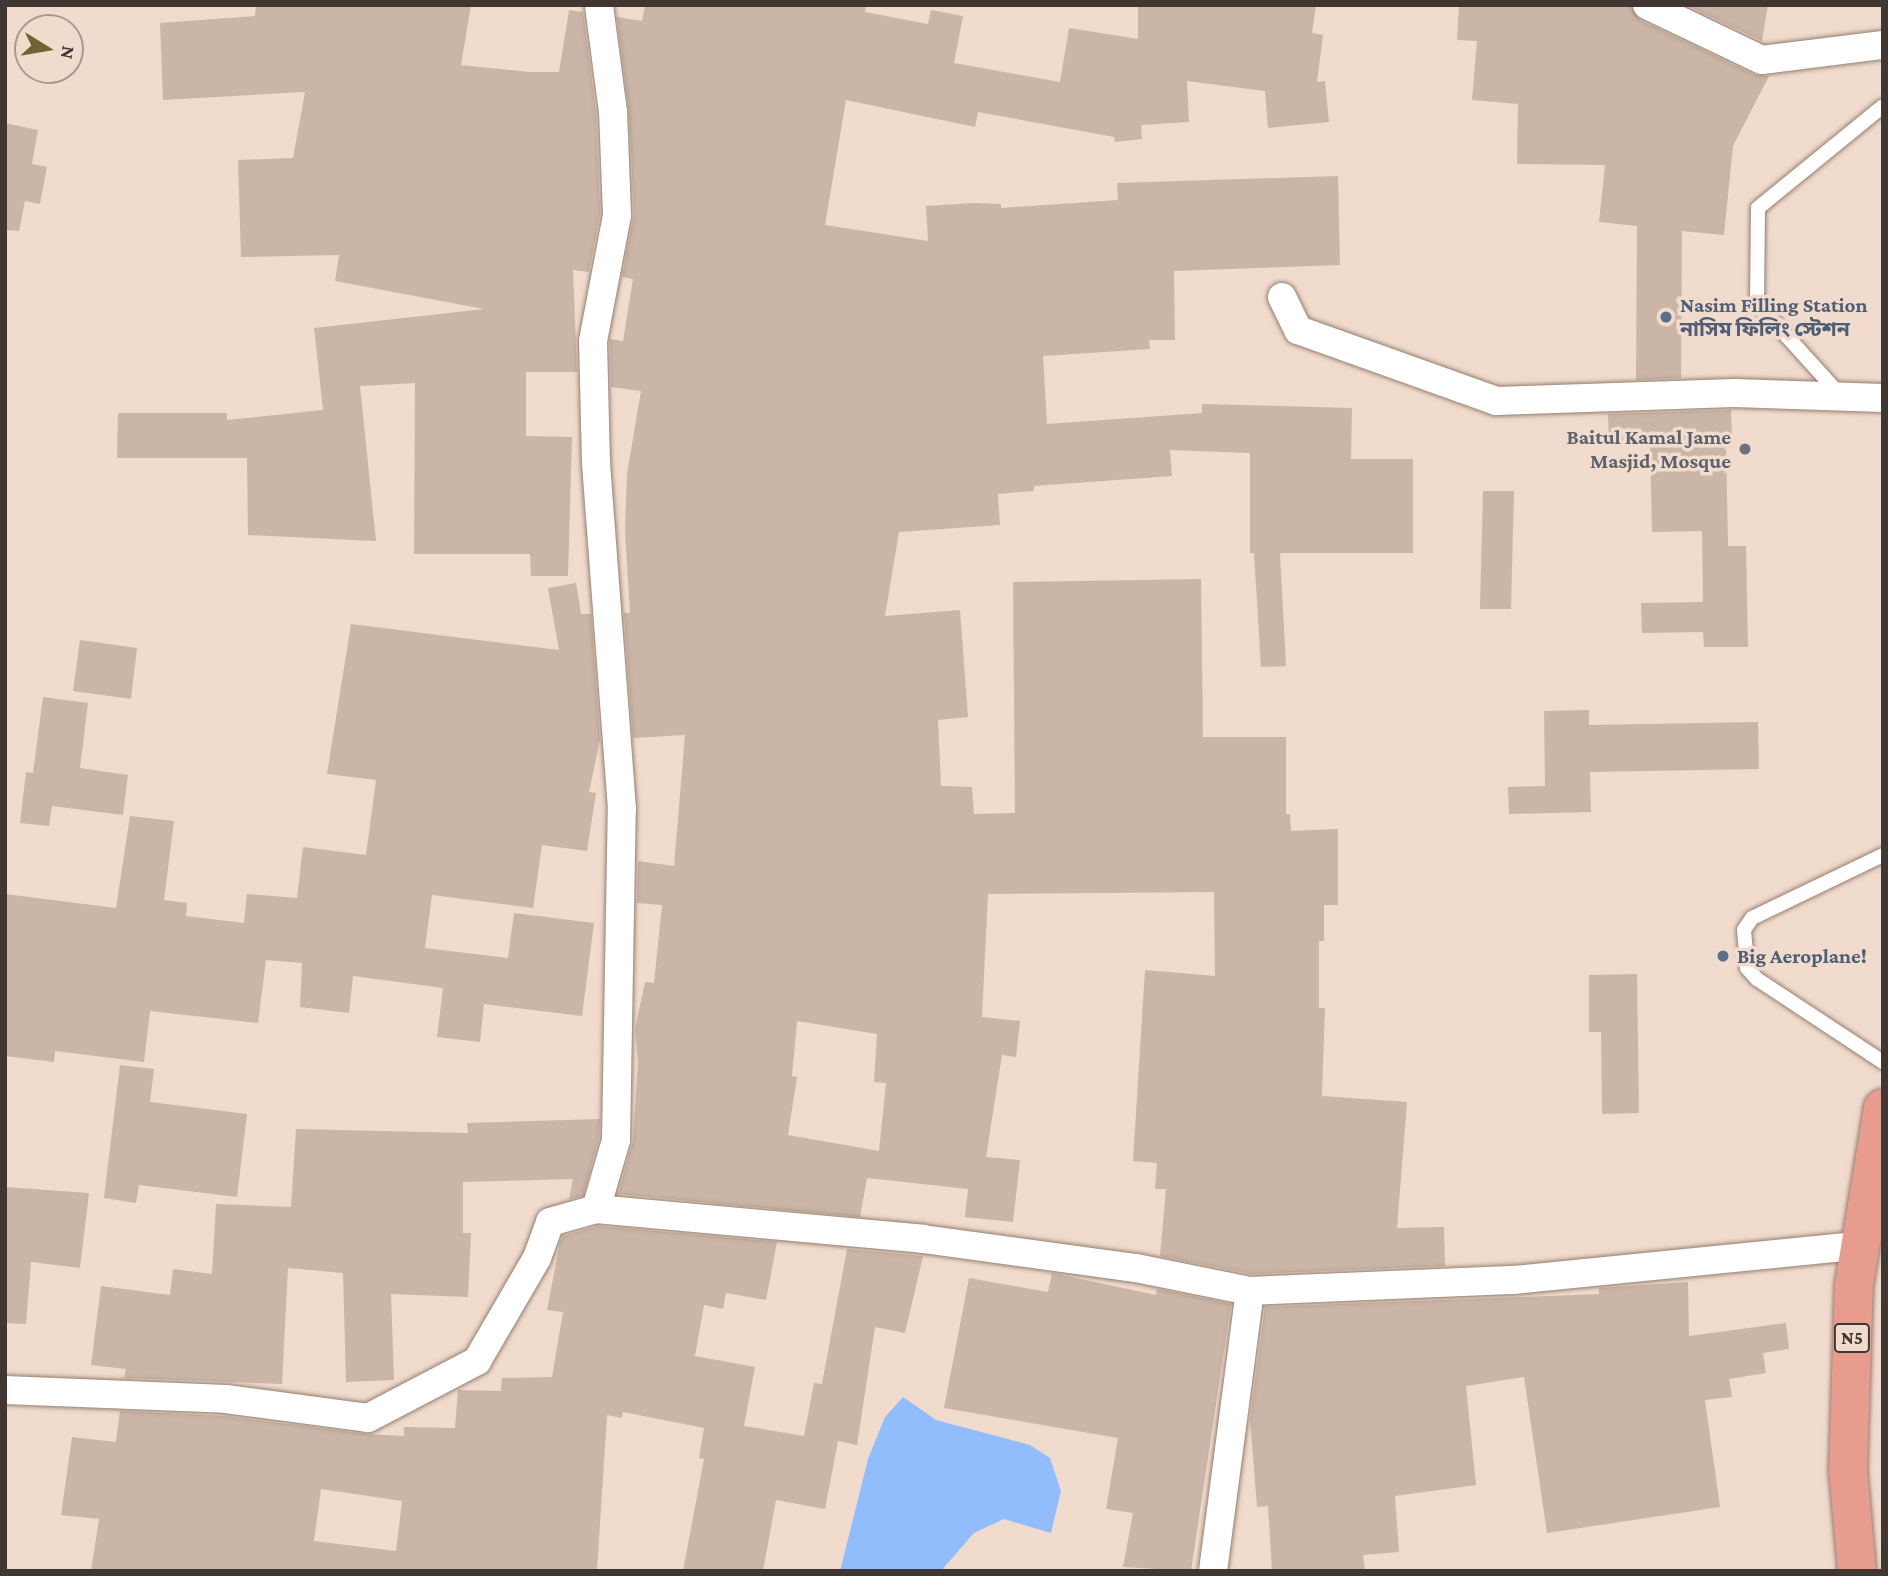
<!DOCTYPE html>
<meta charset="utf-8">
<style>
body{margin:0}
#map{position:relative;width:1888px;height:1576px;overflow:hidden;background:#f1dbcc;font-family:"Crimson Pro","Noto Sans Bengali",serif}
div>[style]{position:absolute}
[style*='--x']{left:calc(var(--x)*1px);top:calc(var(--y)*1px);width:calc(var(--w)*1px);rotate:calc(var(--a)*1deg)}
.water>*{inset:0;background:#92bdfc}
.building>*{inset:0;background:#cab5a6}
.roads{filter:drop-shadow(0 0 2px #937f71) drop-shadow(0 0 2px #937f71)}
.service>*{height:14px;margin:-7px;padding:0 7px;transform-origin:7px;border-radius:7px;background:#fff}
.minor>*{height:28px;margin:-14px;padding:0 14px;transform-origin:14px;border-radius:14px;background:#fff}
.trunk>*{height:38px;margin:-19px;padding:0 19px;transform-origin:19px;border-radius:19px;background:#e79c8e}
.dots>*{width:19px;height:19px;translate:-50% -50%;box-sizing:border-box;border:4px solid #f1dbcc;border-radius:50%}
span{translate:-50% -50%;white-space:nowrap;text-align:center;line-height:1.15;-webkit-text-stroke:7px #f1dbcc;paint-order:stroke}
.shield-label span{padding:2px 5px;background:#f1dbcc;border:2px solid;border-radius:5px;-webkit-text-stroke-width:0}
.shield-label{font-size:19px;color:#403732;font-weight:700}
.service-label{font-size:21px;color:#4e5e75;font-weight:700}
.left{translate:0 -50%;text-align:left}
.worship-label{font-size:21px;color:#5b616d;font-weight:700}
.right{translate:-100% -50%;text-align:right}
.frame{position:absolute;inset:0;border:7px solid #403732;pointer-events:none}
.north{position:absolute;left:14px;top:14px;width:70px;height:70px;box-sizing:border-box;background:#f1dbcc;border:2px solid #aa998e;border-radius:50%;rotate:101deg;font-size:19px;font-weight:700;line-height:28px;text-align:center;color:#403732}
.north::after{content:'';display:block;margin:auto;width:24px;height:32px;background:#736330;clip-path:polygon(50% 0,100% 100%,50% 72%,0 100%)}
</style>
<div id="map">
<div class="water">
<div style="clip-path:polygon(903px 1397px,936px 1420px,1030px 1445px,1050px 1458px,1061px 1491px,1051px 1533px,1004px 1519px,974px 1533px,941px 1571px,840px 1571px,868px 1459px,885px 1417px)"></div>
</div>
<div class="building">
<div style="clip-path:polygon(256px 5px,471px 5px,461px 65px,529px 72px,559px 72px,569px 10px,583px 12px,596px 113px,600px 214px,589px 272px,573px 270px,577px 372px,526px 372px,526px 436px,572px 437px,568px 576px,531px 576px,530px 554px,414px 554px,415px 383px,360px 386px,376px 541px,248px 535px,247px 458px,117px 458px,118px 413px,227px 413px,227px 420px,323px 410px,314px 328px,484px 309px,335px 281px,339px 255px,241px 257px,238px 160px,293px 158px,305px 92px,163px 100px,160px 23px,255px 16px)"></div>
<div style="clip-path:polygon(evenodd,645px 5px,866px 5px,865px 12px,928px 24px,931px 10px,963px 16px,954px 63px,1060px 82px,1069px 28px,1138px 39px,1138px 5px,1316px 5px,1312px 33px,1323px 35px,1317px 82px,1325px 81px,1329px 122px,1268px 128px,1265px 91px,1187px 81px,1189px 122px,1141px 125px,1142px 139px,1115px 142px,1114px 137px,978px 112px,975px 127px,846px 100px,825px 225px,928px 241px,926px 206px,974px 203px,1001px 204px,1001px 208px,1118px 200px,1117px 183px,1338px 176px,1340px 265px,1174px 271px,1175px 340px,1149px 340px,1150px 349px,1043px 356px,1047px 424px,1202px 413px,1202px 404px,1352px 408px,1351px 459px,1413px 459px,1413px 553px,1280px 553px,1286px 666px,1261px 667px,1254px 553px,1250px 553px,1250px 453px,1170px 450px,1172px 476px,1034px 486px,1034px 491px,998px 494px,1000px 525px,899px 532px,885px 616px,960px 610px,968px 717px,938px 720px,941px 786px,972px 787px,974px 814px,1015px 813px,1013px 582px,1201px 579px,1203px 737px,1286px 737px,1286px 814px,1290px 814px,1291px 831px,1338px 829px,1338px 905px,1324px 905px,1324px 941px,1319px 941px,1319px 1008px,1325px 1008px,1322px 1096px,1407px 1102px,1397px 1228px,1444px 1227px,1445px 1266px,1251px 1274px,1160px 1256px,1166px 1189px,1155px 1189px,1157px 1163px,1133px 1161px,1145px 970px,1215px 976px,1214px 892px,988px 894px,982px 1017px,1020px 1021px,1016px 1057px,1002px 1055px,986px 1157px,1020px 1160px,1013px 1222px,965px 1217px,968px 1189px,867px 1178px,860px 1217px,618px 1194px,633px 1141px,638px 1062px,635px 1029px,645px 982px,654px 983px,662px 905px,637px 903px,638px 861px,674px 866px,685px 735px,633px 738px,624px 613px,630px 613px,625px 532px,627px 474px,641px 391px,611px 387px,610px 339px,623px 341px,633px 279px,622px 277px,634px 214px,629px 110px,617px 17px,642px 21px,645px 5px,797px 1021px,877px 1034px,874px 1082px,886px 1083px,879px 1151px,788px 1135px,797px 1077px,792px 1076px,797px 1021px)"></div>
<div style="clip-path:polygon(1459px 5px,1631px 5px,1640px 20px,1755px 75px,1769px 76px,1733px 146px,1724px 235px,1682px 231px,1681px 378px,1636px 380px,1637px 226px,1599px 222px,1605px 165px,1517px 164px,1518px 104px,1472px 100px,1477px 41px,1457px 40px)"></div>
<div style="clip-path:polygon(1686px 5px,1768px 5px,1762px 41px)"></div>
<div style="clip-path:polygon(5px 123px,38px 130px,32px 164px,47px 167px,40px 204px,25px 201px,19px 231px,5px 230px)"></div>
<div style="clip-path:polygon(1731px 410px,1732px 440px,1726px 441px,1728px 546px,1746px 546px,1748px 647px,1704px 647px,1703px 632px,1642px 633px,1641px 603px,1703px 602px,1702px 531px,1652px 532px,1650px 443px,1609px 444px,1608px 414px)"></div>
<div style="clip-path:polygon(1483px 491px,1514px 491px,1511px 609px,1480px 609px)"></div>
<div style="clip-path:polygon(576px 583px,581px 614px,591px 614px,600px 740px,589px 792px,596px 793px,587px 851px,542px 845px,533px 908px,432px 895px,425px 948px,508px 958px,514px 913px,594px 923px,582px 1016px,484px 1004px,480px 1042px,437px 1037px,443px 988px,353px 976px,349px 1013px,300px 1007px,302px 963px,266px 960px,258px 1023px,150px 1011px,144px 1062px,55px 1051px,54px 1062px,5px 1056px,5px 894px,116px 908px,130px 816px,174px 821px,164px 900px,187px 903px,186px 916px,244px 923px,247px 894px,297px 898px,303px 847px,366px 855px,376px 780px,327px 774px,351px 624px,559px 650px,548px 588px)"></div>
<div style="clip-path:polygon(80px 640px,137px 648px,131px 699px,73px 691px)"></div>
<div style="clip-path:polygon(43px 697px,88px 703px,80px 768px,128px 775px,123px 815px,52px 806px,49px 826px,20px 823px,26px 772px,33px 773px)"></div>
<div style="clip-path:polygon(1589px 710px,1589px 725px,1758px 722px,1759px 769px,1590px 772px,1591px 812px,1509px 814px,1508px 787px,1545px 786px,1544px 711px)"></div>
<div style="clip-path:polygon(1637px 974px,1639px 1113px,1602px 1114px,1601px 1032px,1589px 1032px,1589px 975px)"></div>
<div style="clip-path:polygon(120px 1065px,154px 1069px,150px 1102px,247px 1114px,237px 1197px,139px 1185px,136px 1203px,104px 1198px)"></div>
<div style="clip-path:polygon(600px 1119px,599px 1138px,583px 1196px,569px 1199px,573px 1179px,463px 1182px,463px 1233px,471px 1233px,468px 1297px,391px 1294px,394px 1380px,346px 1382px,343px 1273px,288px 1268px,282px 1384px,124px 1378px,126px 1369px,91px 1365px,101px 1286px,170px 1295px,173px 1269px,212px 1274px,216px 1204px,291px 1207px,296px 1129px,468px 1133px,467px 1123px)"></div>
<div style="clip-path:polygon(5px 1187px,89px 1193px,80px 1268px,31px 1262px,26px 1324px,5px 1323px)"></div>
<div style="clip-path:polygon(evenodd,598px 1226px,777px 1242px,766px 1300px,726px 1293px,723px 1309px,704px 1305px,695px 1356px,755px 1367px,744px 1426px,804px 1436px,814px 1383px,822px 1384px,847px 1249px,923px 1256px,905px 1333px,875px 1327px,857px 1445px,838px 1441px,825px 1509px,776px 1500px,763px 1571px,683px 1571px,704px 1459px,699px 1458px,704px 1428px,623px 1412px,622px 1418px,607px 1415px,597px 1571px,91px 1571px,99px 1519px,61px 1515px,72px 1437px,116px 1442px,120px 1411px,225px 1416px,366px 1434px,404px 1436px,404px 1427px,455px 1428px,458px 1390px,501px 1391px,502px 1378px,552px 1377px,563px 1312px,547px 1310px,560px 1242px,563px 1236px,598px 1226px,321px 1489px,402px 1501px,396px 1551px,314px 1541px,321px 1489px)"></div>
<div style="clip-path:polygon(1052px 1273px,1156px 1295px,1157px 1289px,1231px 1304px,1191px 1571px,1123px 1567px,1133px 1513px,1106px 1509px,1118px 1438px,944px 1408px,969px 1278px,1048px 1292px)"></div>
<div style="clip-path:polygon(1688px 1282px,1689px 1336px,1786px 1323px,1789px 1349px,1763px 1353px,1766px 1373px,1729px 1379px,1732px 1397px,1705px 1400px,1720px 1507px,1547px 1533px,1524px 1377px,1466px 1386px,1476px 1485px,1395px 1496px,1399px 1552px,1363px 1555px,1365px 1571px,1272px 1571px,1268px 1506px,1257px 1507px,1250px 1420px,1265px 1307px,1599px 1294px,1599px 1288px)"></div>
</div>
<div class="roads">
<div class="service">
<div style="--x:1840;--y:395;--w:124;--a:-132.1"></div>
<div style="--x:1757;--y:303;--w:95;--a:-89.4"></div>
<div style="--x:1758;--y:208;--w:161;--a:-39.2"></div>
<div style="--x:1883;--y:855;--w:145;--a:154.3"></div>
<div style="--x:1752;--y:918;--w:14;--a:124"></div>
<div style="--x:1744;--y:930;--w:38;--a:85"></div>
<div style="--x:1747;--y:968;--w:15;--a:48"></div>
<div style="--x:1757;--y:979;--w:151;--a:33.4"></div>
</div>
<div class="minor">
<div style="--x:1647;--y:5;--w:127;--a:25.6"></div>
<div style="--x:1762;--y:60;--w:122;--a:-7.1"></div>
<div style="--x:1282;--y:297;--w:37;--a:64"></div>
<div style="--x:1298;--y:330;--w:210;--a:19.7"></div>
<div style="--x:1496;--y:401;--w:238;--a:-1.9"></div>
<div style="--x:1734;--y:393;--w:149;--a:1.9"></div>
<div style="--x:596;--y:1209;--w:72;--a:-73.8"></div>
<div style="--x:616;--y:1140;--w:331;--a:-89"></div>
<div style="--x:622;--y:809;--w:347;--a:-94.3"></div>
<div style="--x:596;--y:463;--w:122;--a:-91.4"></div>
<div style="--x:593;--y:341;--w:128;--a:-79.2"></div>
<div style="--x:617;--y:215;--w:103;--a:-92.2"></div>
<div style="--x:613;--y:112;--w:108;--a:-97.5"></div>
<div style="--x:5;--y:1390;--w:221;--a:2.3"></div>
<div style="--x:226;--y:1399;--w:143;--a:7.6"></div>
<div style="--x:368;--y:1418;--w:123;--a:-27.6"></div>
<div style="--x:477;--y:1361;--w:119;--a:-59.8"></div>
<div style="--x:537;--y:1258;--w:38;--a:-70"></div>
<div style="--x:550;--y:1222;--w:48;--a:-15.8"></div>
<div style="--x:596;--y:1209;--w:328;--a:5.2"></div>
<div style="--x:923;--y:1239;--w:215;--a:7.8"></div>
<div style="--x:1136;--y:1268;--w:116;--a:11.4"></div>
<div style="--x:1250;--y:1291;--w:264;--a:-2.4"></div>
<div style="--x:1514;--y:1280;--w:350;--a:-5.7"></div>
<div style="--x:1213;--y:1571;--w:282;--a:-82.5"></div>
</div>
<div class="trunk">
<div style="--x:1857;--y:1571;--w:100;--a:-95.1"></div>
<div style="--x:1848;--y:1471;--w:186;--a:-88.2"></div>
<div style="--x:1854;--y:1285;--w:179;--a:-80.7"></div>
</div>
</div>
<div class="dots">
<div style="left:1666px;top:317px;background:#5c6f8a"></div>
<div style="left:1745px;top:449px;background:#6b7280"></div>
<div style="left:1723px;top:956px;background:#5c6f8a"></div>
</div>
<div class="shield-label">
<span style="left:1852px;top:1338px">N5</span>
</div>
<div class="service-label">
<span class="left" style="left:1680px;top:317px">Nasim Filling Station<br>নাসিম ফিলিং স্টেশন</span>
<span class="left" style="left:1737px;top:956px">Big Aeroplane!</span>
</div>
<div class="worship-label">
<span class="right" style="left:1731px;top:449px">Baitul Kamal Jame<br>Masjid, Mosque</span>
</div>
<div class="frame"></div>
<div class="north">N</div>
</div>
